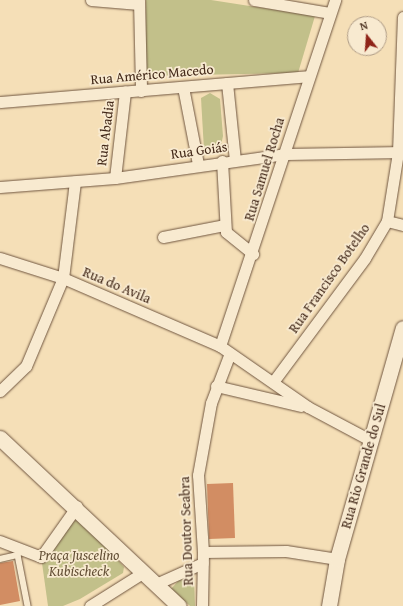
<!DOCTYPE html>
<meta charset="utf-8">
<style>
body{margin:0}
#map{position:relative;width:403px;height:606px;overflow:hidden;background:#f5dfb7;font-family:"Gentium Book Plus",serif}
div>[style]{position:absolute}
[style*='--x']{left:calc(var(--x)*1px);top:calc(var(--y)*1px);width:calc(var(--w)*1px);rotate:calc(var(--a)*1deg)}
.green>*{inset:0;background:#c2c08a}
.building>*{inset:0;background:#d28d63}
.roads{filter:drop-shadow(0 0 1px #705640) drop-shadow(0 0 1px #705640)}
.lane>*{height:5.5px;margin:-2.75px;padding:0 2.75px;transform-origin:2.75px;border-radius:2.75px;background:#f8ead0}
.street>*{height:11px;margin:-5.5px;padding:0 5.5px;transform-origin:5.5px;border-radius:5.5px;background:#f8ead0}
.secondary>*{height:15px;margin:-7.5px;padding:0 7.5px;transform-origin:7.5px;border-radius:7.5px;background:#f8ead0}
span{translate:-50% -50%;white-space:nowrap;text-align:center;line-height:1.15;-webkit-text-stroke:3.5px #f8ead0;paint-order:stroke}
.street-label{font-size:14px;color:#432919}
.park-label{font-size:14px;color:#634f35;font-style:italic}
.north{position:absolute;left:347px;top:16px;width:40px;height:40px;box-sizing:border-box;background:#f8ead0;border:1px solid #b09d87;border-radius:50%;rotate:343deg;font-size:11px;font-weight:700;line-height:16px;text-align:center;color:#432919}
.north::after{content:'';display:block;margin:auto;width:14px;height:18px;background:#8f2418;clip-path:polygon(50% 0,100% 100%,50% 72%,0 100%)}
</style>
<div id="map">
<div class="green">
<div style="clip-path:polygon(146px 0,211px 0,315px 16px,298px 73px,145px 76px)"></div>
<div style="clip-path:polygon(210px 93px,220px 99px,223px 136px,220px 150px,204px 150px,201px 98px)"></div>
<div style="clip-path:polygon(81px 519px,124px 567px,123px 573px,80px 599px,63px 606px,48px 606px,42px 563px,74px 521px)"></div>
<div style="clip-path:polygon(194px 576px,195px 606px,190px 606px,171px 589px,180px 579px)"></div>
</div>
<div class="building">
<div style="clip-path:polygon(233px 483px,235px 538px,209px 539px,207px 484px)"></div>
<div style="clip-path:polygon(13px 561px,20px 601px,0 605px,0 563px)"></div>
</div>
<div class="roads">
<div class="lane">
<div style="--x:0;--y:559;--w:18;--a:-13"></div>
<div style="--x:18;--y:555;--w:52;--a:78.9"></div>
</div>
<div class="street">
<div style="--x:91;--y:0;--w:48;--a:4.8"></div>
<div style="--x:139;--y:0;--w:91;--a:88.7"></div>
<div style="--x:254;--y:0;--w:77;--a:9.7"></div>
<div style="--x:227;--y:83;--w:77;--a:84.1"></div>
<div style="--x:183;--y:87;--w:78;--a:79"></div>
<div style="--x:0;--y:102;--w:309;--a:-4.8"></div>
<div style="--x:222;--y:161;--w:71;--a:86.8"></div>
<div style="--x:226;--y:232;--w:35;--a:39"></div>
<div style="--x:115;--y:178;--w:87;--a:-83.4"></div>
<div style="--x:0;--y:187;--w:115;--a:-4.5"></div>
<div style="--x:115;--y:178;--w:173;--a:-8"></div>
<div style="--x:286;--y:154;--w:117;--a:-1"></div>
<div style="--x:387;--y:221;--w:16;--a:14"></div>
<div style="--x:163;--y:237;--w:62;--a:-11.1"></div>
<div style="--x:0;--y:258;--w:66;--a:17.6"></div>
<div style="--x:63;--y:278;--w:171;--a:23.4"></div>
<div style="--x:220;--y:346;--w:107;--a:34.7"></div>
<div style="--x:308;--y:407;--w:70;--a:28"></div>
<div style="--x:220;--y:346;--w:365;--a:-71.6"></div>
<div style="--x:273;--y:382;--w:154;--a:-53.4"></div>
<div style="--x:365;--y:258;--w:43;--a:-59.3"></div>
<div style="--x:387;--y:221;--w:70;--a:-80.9"></div>
<div style="--x:398;--y:152;--w:135;--a:-87.9"></div>
<div style="--x:216;--y:386;--w:87;--a:13.2"></div>
<div style="--x:0;--y:391;--w:36;--a:-44"></div>
<div style="--x:26;--y:366;--w:95;--a:-67.2"></div>
<div style="--x:63;--y:278;--w:97;--a:-82.9"></div>
<div style="--x:0;--y:541;--w:44;--a:21.3"></div>
<div style="--x:41;--y:557;--w:62;--a:-54.8"></div>
<div style="--x:203;--y:552;--w:83;--a:-0.7"></div>
<div style="--x:286;--y:551;--w:52;--a:8.9"></div>
<div style="--x:158;--y:583;--w:49;--a:-24"></div>
<div style="--x:90;--y:606;--w:64;--a:-32.2"></div>
<div style="--x:202;--y:606;--w:54;--a:-88.9"></div>
<div style="--x:203;--y:552;--w:77;--a:-93.7"></div>
<div style="--x:198;--y:475;--w:73;--a:-79.8"></div>
<div style="--x:211;--y:403;--w:53;--a:-69.2"></div>
</div>
<div class="secondary">
<div style="--x:0;--y:438;--w:245;--a:43.2"></div>
<div style="--x:329;--y:606;--w:48;--a:-80.3"></div>
<div style="--x:337;--y:559;--w:240;--a:-74.1"></div>
</div>
</div>
<div class="street-label">
<span style="left:152px;top:74px;rotate:-5deg">Rua Américo Macedo</span>
<span style="left:105px;top:133px;rotate:-83deg">Rua Abadia</span>
<span style="left:199px;top:150px;rotate:-8deg">Rua Goiás</span>
<span style="left:264px;top:169px;rotate:-73deg">Rua Samuel Rocha</span>
<span style="left:329px;top:278px;rotate:-55deg">Rua Francisco Botelho</span>
<span style="left:117px;top:285px;rotate:23deg">Rua do Avila</span>
<span style="left:363px;top:466px;rotate:-74deg">Rua Rio Grande do Sul</span>
<span style="left:186px;top:531px;rotate:-92deg">Rua Doutor Seabra</span>
</div>
<div class="park-label">
<span style="left:79px;top:563px">Praça Juscelino<br>Kubischeck</span>
</div>
<div class="north">N</div>
</div>
